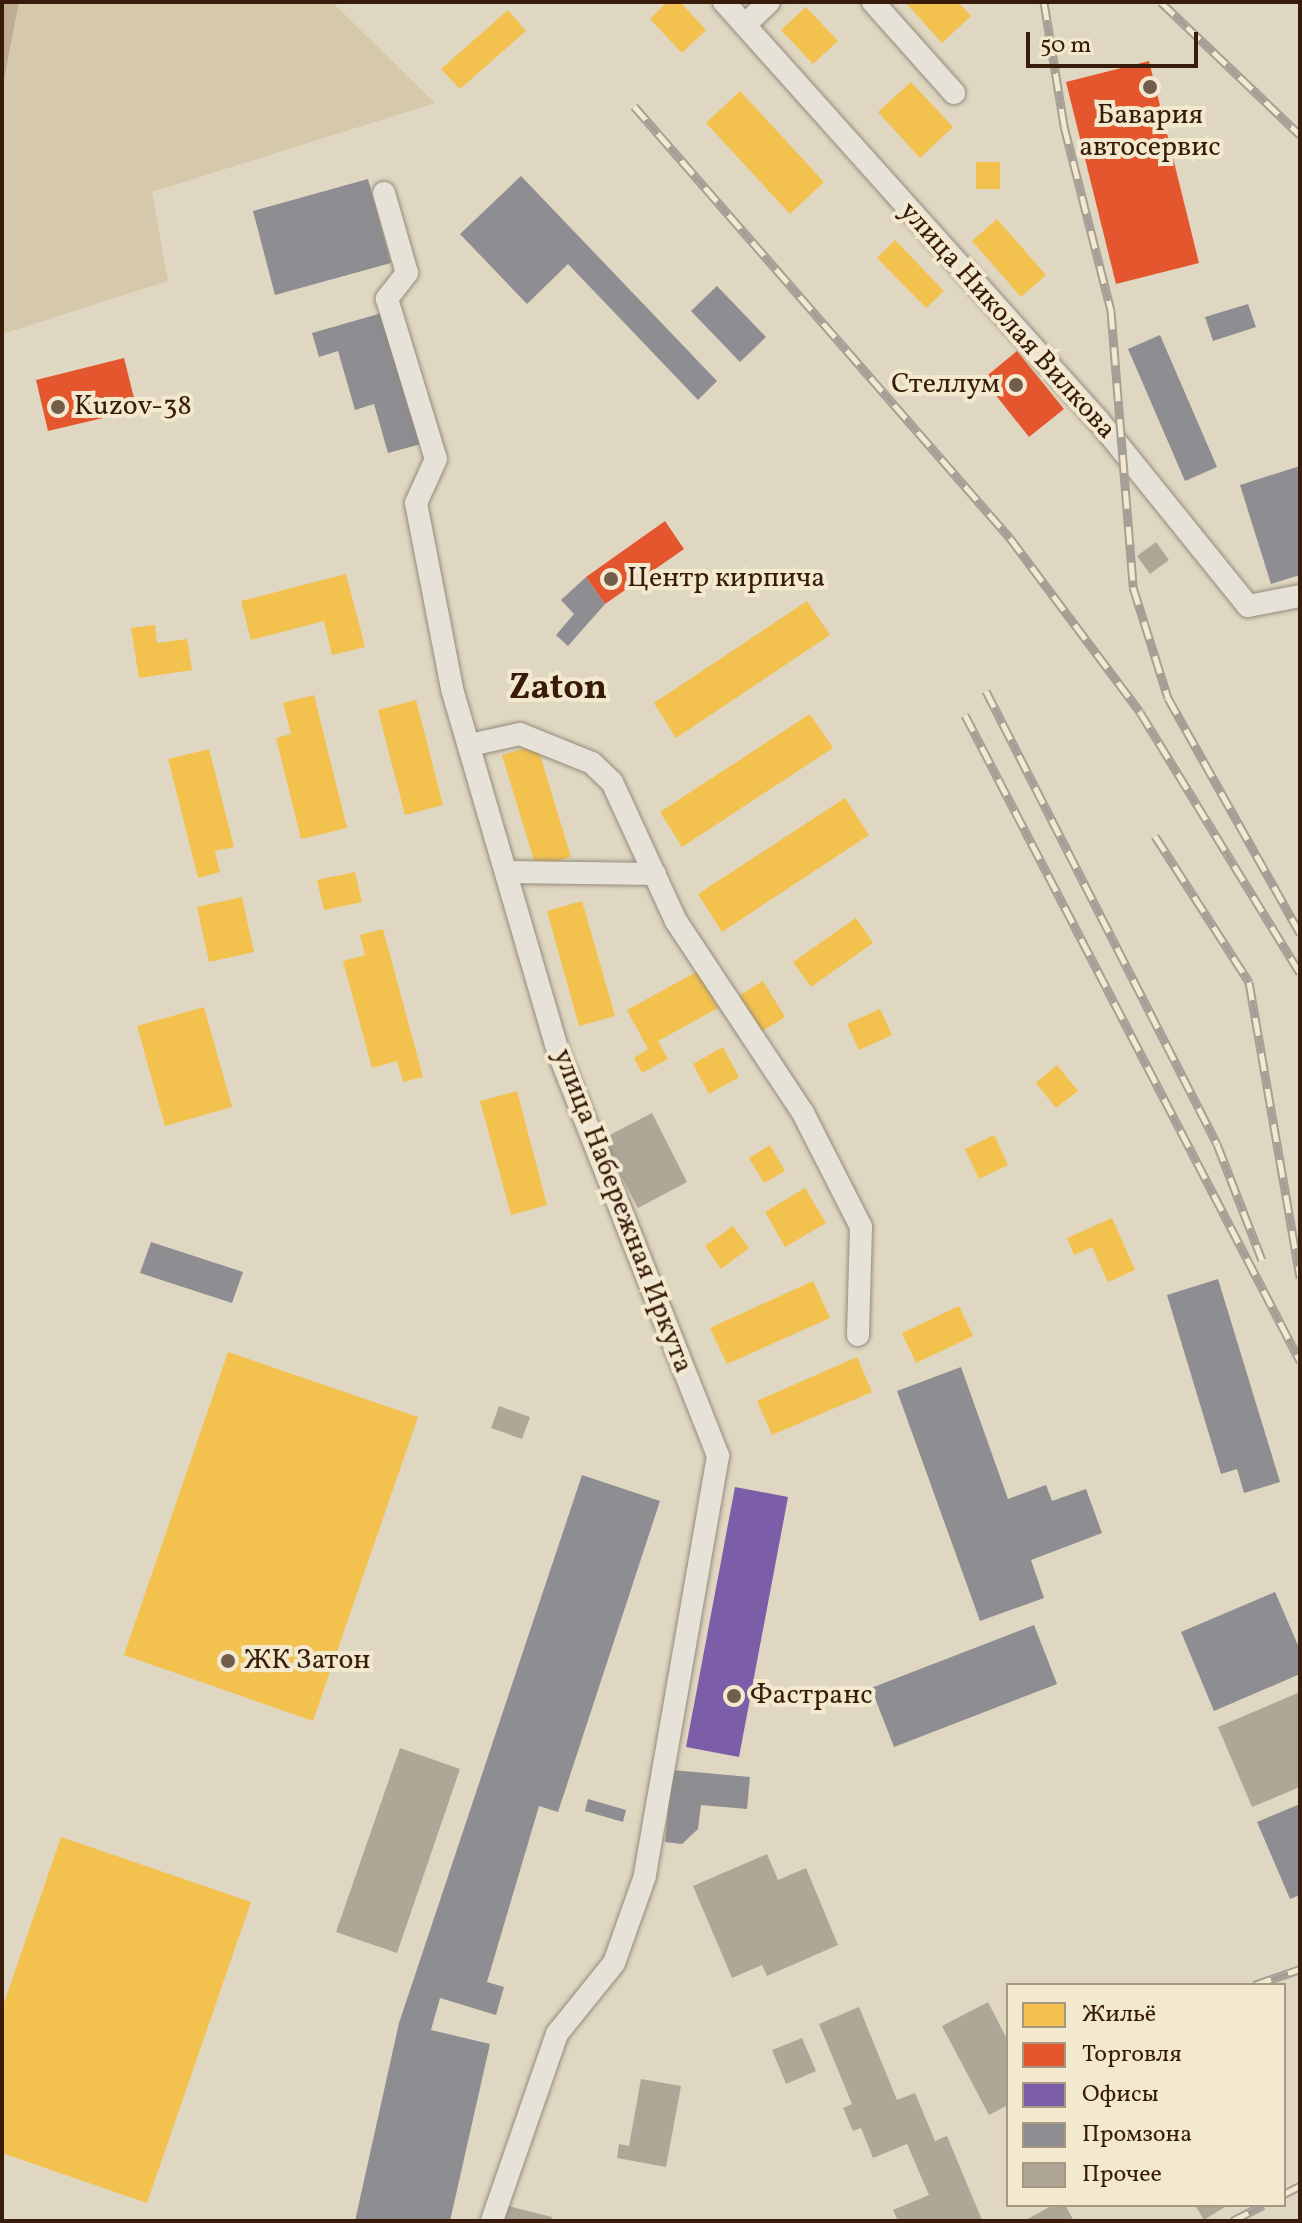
<!DOCTYPE html>
<meta charset="utf-8">
<style>
body{margin:0}
#map{position:relative;width:1302px;height:2223px;overflow:hidden;background:#e0d7c2;font-family:Vollkorn,serif}
div>[style]{position:absolute}
[style*='--x']{left:calc(var(--x)*1px);top:calc(var(--y)*1px);width:calc(var(--w)*1px);rotate:calc(var(--a)*1deg)}
.green>*{inset:0;background:#d6c8ab}
.water>*{inset:0;background:#bead90}
.homes>*{inset:0;background:#f2c14e}
.shops>*{inset:0;background:#e4572e}
.offices>*{inset:0;background:#7b5ea7}
.industry>*{inset:0;background:#8d8d92}
.building>*{inset:0;background:#aea697}
.roads{filter:drop-shadow(0 0 2px #948b7d) drop-shadow(0 0 2px #948b7d)}
.street>*{height:22px;margin:-11px;padding:0 11px;transform-origin:11px;border-radius:11px;background:#e6e2d7}
.rail>*{height:9px;margin-top:-4.5px;transform-origin:0;background:repeating-linear-gradient(90deg,#f3e9cf 0 18px,#a59f96 0 36px);box-sizing:border-box;border-block:2px solid #a59f96}
.dots>*{width:22px;height:22px;translate:-50% -50%;box-sizing:border-box;border:4px solid #f3e9cf;border-radius:50%}
span{translate:-50% -50%;white-space:nowrap;text-align:center;line-height:1.15;-webkit-text-stroke:8px #f3e9cf;paint-order:stroke}
.poi-label{font-size:28px;color:#381b0b}
.right{translate:-100% -50%;text-align:right}
.left{translate:0 -50%;text-align:left}
.street-label{font-size:28px;color:#381b0b}
.district-label{font-size:36px;color:#381b0b;font-weight:700}
.frame{position:absolute;inset:0;border:4px solid #381b0b;pointer-events:none}
.legend{position:absolute;left:1006px;top:1983px;width:280px;height:224px;box-sizing:border-box;background:#f3e9cf;border:2px solid #a89781;margin:0;padding:10px 14px;list-style:none;font-size:24px;color:#381b0b}
.legend li{display:flex;align-items:center;gap:16px;height:40px}
.legend b{width:40px;border:2px solid #a89781}
.scale{position:absolute;left:1026px;top:32px;width:172px;height:36px;box-sizing:border-box;border:4px solid #381b0b;border-top:0;padding-left:10px;font-size:24px;line-height:28px;white-space:nowrap;color:#381b0b;-webkit-text-stroke:6px #f3e9cf;paint-order:stroke}
</style>
<div id="map">
<div class="green">
<div style="clip-path:polygon(19px 2px,332px 2px,435px 103px,152px 192px,168px 281px,2px 334px,2px 90px)"></div>
</div>
<div class="water">
<div style="clip-path:polygon(2px 2px,19px 2px,2px 90px)"></div>
</div>
<div class="homes">
<div style="clip-path:polygon(667px 2px,680px 2px,706px 30px,682px 53px,650px 19px)"></div>
<div style="clip-path:polygon(905px 2px,958px 2px,971px 16px,942px 43px)"></div>
<div style="clip-path:polygon(806px 7px,838px 41px,813px 64px,781px 30px)"></div>
<div style="clip-path:polygon(508px 10px,526px 31px,460px 89px,441px 69px)"></div>
<div style="clip-path:polygon(911px 82px,953px 127px,920px 158px,878px 112px)"></div>
<div style="clip-path:polygon(740px 91px,824px 182px,790px 214px,706px 123px)"></div>
<div style="clip-path:polygon(976px 162px,1000px 162px,1000px 189px,976px 189px)"></div>
<div style="clip-path:polygon(997px 219px,1046px 275px,1021px 297px,972px 241px)"></div>
<div style="clip-path:polygon(895px 240px,944px 291px,926px 308px,877px 258px)"></div>
<div style="clip-path:polygon(346px 574px,365px 647px,332px 655px,324px 621px,251px 640px,241px 601px)"></div>
<div style="clip-path:polygon(807px 601px,830px 635px,676px 738px,654px 703px)"></div>
<div style="clip-path:polygon(155px 625px,157px 643px,187px 639px,192px 670px,139px 678px,131px 628px)"></div>
<div style="clip-path:polygon(314px 695px,347px 828px,301px 839px,276px 738px,291px 734px,283px 703px)"></div>
<div style="clip-path:polygon(416px 700px,443px 805px,405px 815px,378px 710px)"></div>
<div style="clip-path:polygon(810px 714px,833px 748px,682px 847px,660px 812px)"></div>
<div style="clip-path:polygon(537px 745px,571px 857px,536px 867px,502px 755px)"></div>
<div style="clip-path:polygon(209px 749px,234px 847px,215px 851px,220px 872px,198px 878px,168px 759px)"></div>
<div style="clip-path:polygon(845px 798px,869px 835px,722px 932px,698px 894px)"></div>
<div style="clip-path:polygon(355px 872px,362px 902px,324px 910px,317px 880px)"></div>
<div style="clip-path:polygon(242px 897px,254px 952px,209px 962px,197px 907px)"></div>
<div style="clip-path:polygon(582px 901px,615px 1016px,579px 1026px,547px 911px)"></div>
<div style="clip-path:polygon(856px 918px,873px 943px,811px 987px,793px 962px)"></div>
<div style="clip-path:polygon(383px 929px,423px 1077px,403px 1082px,397px 1061px,372px 1068px,343px 961px,365px 955px,360px 935px)"></div>
<div style="clip-path:polygon(698px 971px,718px 1008px,658px 1041px,668px 1059px,642px 1073px,634px 1058px,648px 1049px,627px 1010px)"></div>
<div style="clip-path:polygon(763px 981px,785px 1017px,759px 1033px,737px 997px)"></div>
<div style="clip-path:polygon(204px 1007px,232px 1107px,165px 1126px,137px 1026px)"></div>
<div style="clip-path:polygon(880px 1009px,892px 1035px,859px 1050px,847px 1024px)"></div>
<div style="clip-path:polygon(723px 1047px,739px 1077px,709px 1094px,693px 1064px)"></div>
<div style="clip-path:polygon(1057px 1065px,1078px 1091px,1056px 1108px,1036px 1083px)"></div>
<div style="clip-path:polygon(517px 1091px,547px 1205px,511px 1215px,480px 1101px)"></div>
<div style="clip-path:polygon(994px 1135px,1008px 1165px,979px 1179px,965px 1149px)"></div>
<div style="clip-path:polygon(770px 1145px,785px 1171px,764px 1183px,749px 1158px)"></div>
<div style="clip-path:polygon(805px 1188px,826px 1223px,785px 1247px,765px 1212px)"></div>
<div style="clip-path:polygon(1112px 1218px,1135px 1270px,1108px 1282px,1092px 1247px,1074px 1255px,1067px 1238px)"></div>
<div style="clip-path:polygon(733px 1226px,749px 1248px,721px 1269px,705px 1246px)"></div>
<div style="clip-path:polygon(813px 1281px,830px 1318px,727px 1364px,710px 1328px)"></div>
<div style="clip-path:polygon(959px 1306px,973px 1336px,916px 1363px,902px 1333px)"></div>
<div style="clip-path:polygon(228px 1352px,418px 1417px,313px 1721px,124px 1655px)"></div>
<div style="clip-path:polygon(857px 1357px,872px 1392px,772px 1435px,757px 1401px)"></div>
<div style="clip-path:polygon(61px 1837px,251px 1902px,147px 2203px,2px 2153px,2px 2009px)"></div>
</div>
<div class="shops">
<div style="clip-path:polygon(1149px 61px,1199px 263px,1116px 284px,1066px 82px)"></div>
<div style="clip-path:polygon(1017px 351px,1064px 409px,1029px 437px,983px 379px)"></div>
<div style="clip-path:polygon(124px 358px,137px 410px,48px 431px,36px 380px)"></div>
<div style="clip-path:polygon(665px 521px,684px 549px,605px 604px,586px 577px)"></div>
</div>
<div class="offices">
<div style="clip-path:polygon(735px 1487px,788px 1497px,739px 1757px,686px 1747px)"></div>
</div>
<div class="industry">
<div style="clip-path:polygon(521px 176px,717px 381px,698px 400px,568px 264px,527px 304px,460px 234px)"></div>
<div style="clip-path:polygon(368px 179px,391px 263px,275px 295px,253px 211px)"></div>
<div style="clip-path:polygon(717px 286px,766px 337px,740px 362px,691px 311px)"></div>
<div style="clip-path:polygon(1248px 304px,1256px 327px,1213px 341px,1205px 317px)"></div>
<div style="clip-path:polygon(382px 313px,421px 444px,388px 453px,374px 404px,355px 410px,338px 351px,319px 357px,312px 333px)"></div>
<div style="clip-path:polygon(1160px 335px,1217px 467px,1185px 481px,1128px 349px)"></div>
<div style="clip-path:polygon(1300px 466px,1300px 575px,1271px 584px,1240px 485px)"></div>
<div style="clip-path:polygon(586px 577px,605px 604px,568px 646px,556px 635px,574px 614px,561px 600px)"></div>
<div style="clip-path:polygon(151px 1242px,243px 1272px,232px 1303px,140px 1273px)"></div>
<div style="clip-path:polygon(1218px 1279px,1280px 1482px,1244px 1493px,1237px 1469px,1221px 1474px,1167px 1295px)"></div>
<div style="clip-path:polygon(961px 1367px,1008px 1499px,1046px 1485px,1052px 1501px,1086px 1489px,1102px 1533px,1031px 1560px,1044px 1598px,980px 1621px,897px 1391px)"></div>
<div style="clip-path:polygon(582px 1475px,660px 1501px,558px 1812px,539px 1806px,487px 1982px,504px 1987px,496px 2015px,440px 1998px,431px 2030px,490px 2044px,450px 2221px,355px 2221px,399px 2023px)"></div>
<div style="clip-path:polygon(1275px 1592px,1300px 1650px,1300px 1674px,1214px 1711px,1181px 1632px)"></div>
<div style="clip-path:polygon(1034px 1625px,1057px 1684px,894px 1747px,871px 1688px)"></div>
<div style="clip-path:polygon(672px 1770px,750px 1777px,747px 1809px,701px 1805px,698px 1829px,682px 1844px,665px 1842px)"></div>
<div style="clip-path:polygon(588px 1799px,626px 1810px,623px 1822px,585px 1811px)"></div>
<div style="clip-path:polygon(1300px 1804px,1300px 1895px,1290px 1899px,1257px 1822px)"></div>
</div>
<div class="building">
<div style="clip-path:polygon(1156px 542px,1169px 560px,1150px 574px,1137px 556px)"></div>
<div style="clip-path:polygon(652px 1113px,687px 1182px,638px 1208px,602px 1139px)"></div>
<div style="clip-path:polygon(499px 1406px,530px 1417px,522px 1439px,491px 1428px)"></div>
<div style="clip-path:polygon(1300px 1692px,1300px 1787px,1252px 1807px,1218px 1727px)"></div>
<div style="clip-path:polygon(400px 1748px,460px 1769px,397px 1953px,336px 1932px)"></div>
<div style="clip-path:polygon(767px 1854px,778px 1880px,806px 1868px,838px 1945px,767px 1976px,762px 1965px,732px 1978px,693px 1886px)"></div>
<div style="clip-path:polygon(988px 2002px,1008px 2041px,1008px 2105px,989px 2115px,942px 2026px)"></div>
<div style="clip-path:polygon(859px 2007px,897px 2100px,915px 2093px,935px 2141px,947px 2136px,982px 2220px,898px 2221px,893px 2210px,929px 2195px,907px 2144px,873px 2158px,861px 2128px,853px 2131px,843px 2108px,852px 2104px,819px 2024px)"></div>
<div style="clip-path:polygon(802px 2038px,816px 2071px,786px 2084px,772px 2050px)"></div>
<div style="clip-path:polygon(641px 2079px,681px 2086px,666px 2167px,617px 2158px,619px 2144px,629px 2146px)"></div>
<div style="clip-path:polygon(1053px 2205px,1065px 2205px,1074px 2221px,1024px 2221px)"></div>
<div style="clip-path:polygon(1195px 2205px,1228px 2205px,1204px 2220px)"></div>
<div style="clip-path:polygon(508px 2206px,552px 2217px,551px 2221px,504px 2221px)"></div>
</div>
<div class="roads">
<div class="street">
<div style="--x:724;--y:2;--w:561;--a:48.18"></div>
<div style="--x:1098;--y:420;--w:239;--a:51.1"></div>
<div style="--x:1248;--y:606;--w:53;--a:-10.9"></div>
<div style="--x:873;--y:2;--w:122;--a:48.3"></div>
<div style="--x:745;--y:25;--w:33;--a:-44"></div>
<div style="--x:384;--y:193;--w:83;--a:74"></div>
<div style="--x:407;--y:273;--w:33;--a:128"></div>
<div style="--x:387;--y:299;--w:167;--a:73"></div>
<div style="--x:436;--y:459;--w:48;--a:114.4"></div>
<div style="--x:416;--y:503;--w:189;--a:79"></div>
<div style="--x:452;--y:689;--w:380;--a:73.7"></div>
<div style="--x:559;--y:1054;--w:432;--a:68.4"></div>
<div style="--x:718;--y:1456;--w:426;--a:99.9"></div>
<div style="--x:645;--y:1876;--w:92;--a:109.6"></div>
<div style="--x:614;--y:1963;--w:91;--a:128.8"></div>
<div style="--x:557;--y:2034;--w:198;--a:109.2"></div>
<div style="--x:470;--y:745;--w:51;--a:-12.4"></div>
<div style="--x:520;--y:734;--w:78;--a:21.9"></div>
<div style="--x:592;--y:763;--w:28;--a:44"></div>
<div style="--x:612;--y:782;--w:153;--a:65.3"></div>
<div style="--x:676;--y:921;--w:230;--a:56.5"></div>
<div style="--x:803;--y:1113;--w:128;--a:63"></div>
<div style="--x:861;--y:1227;--w:108;--a:91.6"></div>
<div style="--x:507;--y:872;--w:148;--a:0.8"></div>
</div>
</div>
<div class="rail">
<div style="--x:1044;--y:2;--w:126;--a:80.8"></div>
<div style="--x:1064;--y:126;--w:191;--a:75.7"></div>
<div style="--x:1111;--y:311;--w:277;--a:85.4"></div>
<div style="--x:1133;--y:587;--w:116;--a:72.5"></div>
<div style="--x:1168;--y:698;--w:270;--a:60.7"></div>
<div style="--x:1161;--y:2;--w:192;--a:43.7"></div>
<div style="--x:634;--y:106;--w:573;--a:48.96"></div>
<div style="--x:1010;--y:538;--w:217;--a:53.2"></div>
<div style="--x:1140;--y:712;--w:306;--a:58.5"></div>
<div style="--x:986;--y:691;--w:508;--a:62.98"></div>
<div style="--x:1217;--y:1144;--w:124;--a:68.8"></div>
<div style="--x:965;--y:715;--w:728;--a:62.59"></div>
<div style="--x:1155;--y:836;--w:174;--a:57.2"></div>
<div style="--x:1249;--y:982;--w:300;--a:80.2"></div>
<div style="--x:1254;--y:1985;--w:49;--a:-19.2"></div>
<div style="--x:1284;--y:2194;--w:18;--a:-27"></div>
<div style="--x:1232;--y:2221;--w:35;--a:-27"></div>
</div>
<div class="dots">
<div style="left:1150px;top:87px;background:#735d4b"></div>
<div style="left:1016px;top:385px;background:#735d4b"></div>
<div style="left:58px;top:407px;background:#735d4b"></div>
<div style="left:611px;top:579px;background:#735d4b"></div>
<div style="left:228px;top:1661px;background:#735d4b"></div>
<div style="left:734px;top:1696px;background:#735d4b"></div>
</div>
<div class="poi-label">
<span style="left:1150px;top:132px">Бавария<br>автосервис</span>
<span class="right" style="left:1000px;top:385px">Стеллум</span>
<span class="left" style="left:74px;top:407px">Kuzov-38</span>
<span class="left" style="left:627px;top:579px">Центр кирпича</span>
<span class="left" style="left:244px;top:1661px">ЖК Затон</span>
<span class="left" style="left:750px;top:1696px">Фастранс</span>
</div>
<div class="street-label">
<span style="left:1007px;top:321px;rotate:48deg">улица Николая Вилкова</span>
<span style="left:622px;top:1211px;rotate:69deg">улица Набережная Иркута</span>
</div>
<div class="district-label">
<span style="left:558px;top:690px">Zaton</span>
</div>
<div class="frame"></div>
<ul class="legend">
<li><b style="height:22px;background:#f2c14e"></b>Жильё</li>
<li><b style="height:22px;background:#e4572e"></b>Торговля</li>
<li><b style="height:22px;background:#7b5ea7"></b>Офисы</li>
<li><b style="height:22px;background:#8d8d92"></b>Промзона</li>
<li><b style="height:22px;background:#aea697"></b>Прочее</li>
</ul>
<div class="scale">50 m</div>
</div>
